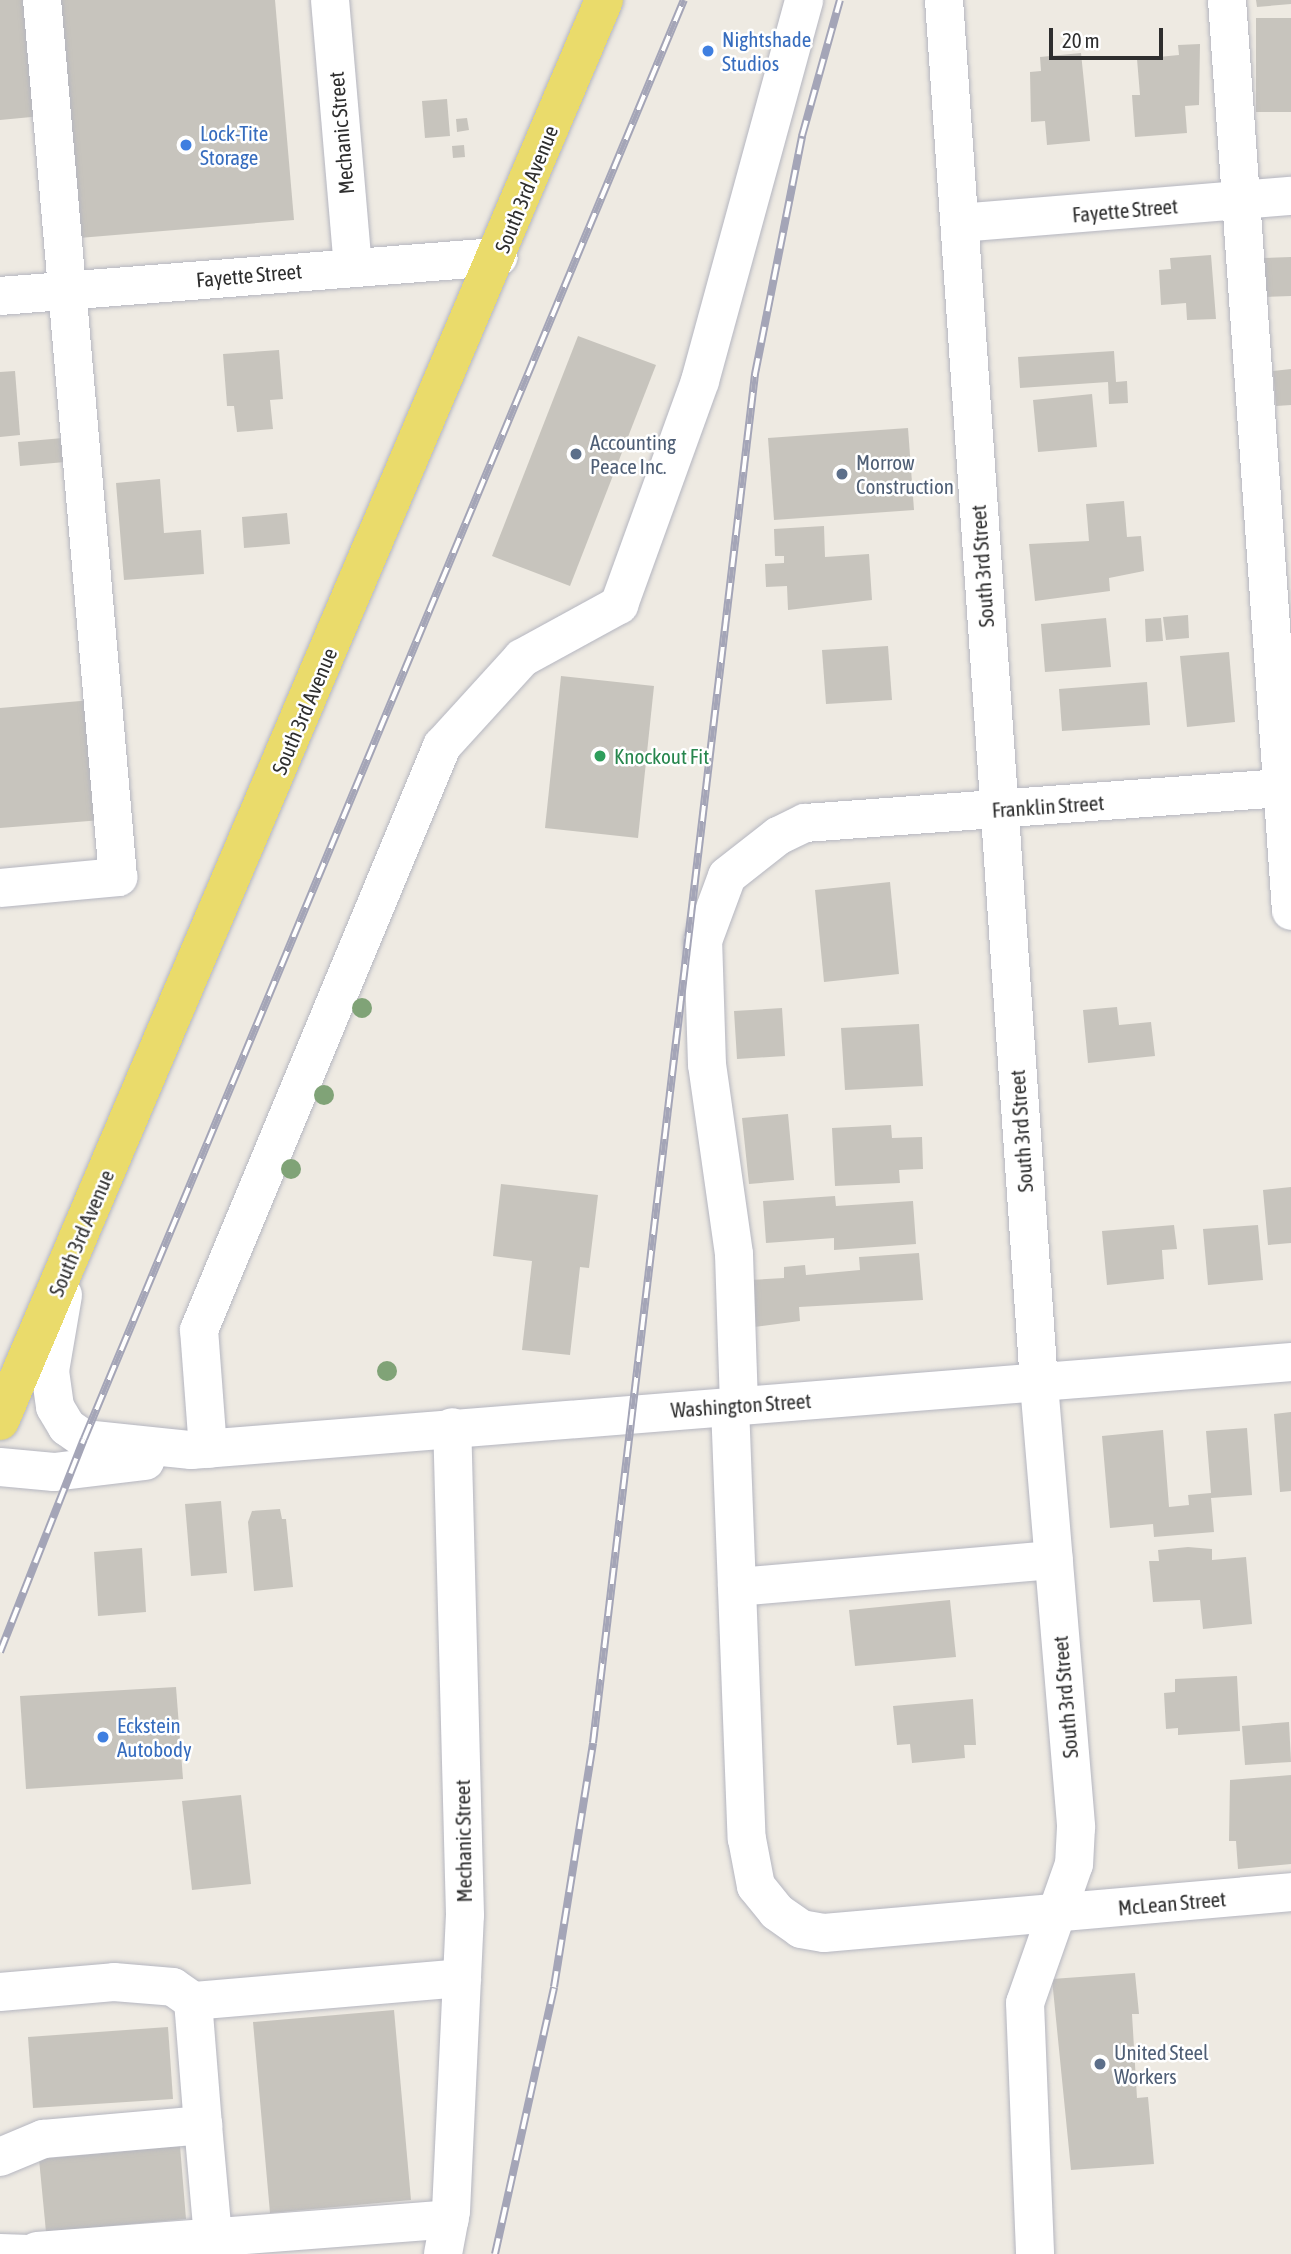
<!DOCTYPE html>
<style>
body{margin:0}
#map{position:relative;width:1291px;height:2254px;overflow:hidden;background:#eeeae2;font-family:"Asap Condensed",sans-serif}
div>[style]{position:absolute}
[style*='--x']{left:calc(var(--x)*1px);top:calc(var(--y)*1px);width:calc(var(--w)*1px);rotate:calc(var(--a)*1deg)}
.building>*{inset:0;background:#c7c4bd}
.roads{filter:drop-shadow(0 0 2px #b5b6c0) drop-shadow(0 0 2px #b5b6c0)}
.minor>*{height:38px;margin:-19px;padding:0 19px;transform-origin:19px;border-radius:19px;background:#fff}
.major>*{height:38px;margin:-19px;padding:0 19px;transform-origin:19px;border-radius:19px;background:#eadb6b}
.rail>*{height:8px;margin-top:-4px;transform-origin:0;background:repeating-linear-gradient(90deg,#fff 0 16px,#a4a5b7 0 32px);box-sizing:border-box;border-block:2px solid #a4a5b7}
.trees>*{width:20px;height:20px;margin:-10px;border-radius:50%;background:#80a377}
.dots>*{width:19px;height:19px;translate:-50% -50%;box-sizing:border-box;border:4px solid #fff;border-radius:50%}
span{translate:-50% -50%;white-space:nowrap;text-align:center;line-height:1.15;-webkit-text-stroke:5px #fff;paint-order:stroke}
.shop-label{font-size:21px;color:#366cbe}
.left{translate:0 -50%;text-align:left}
.street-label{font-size:21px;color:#2e2e2e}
.service-label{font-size:21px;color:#4e5e75}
.leisure-label{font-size:21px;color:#27864d}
.scale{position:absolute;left:1049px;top:28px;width:114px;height:32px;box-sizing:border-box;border:4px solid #2e2e2e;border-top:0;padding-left:9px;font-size:21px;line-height:24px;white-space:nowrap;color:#2e2e2e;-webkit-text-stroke:5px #fff;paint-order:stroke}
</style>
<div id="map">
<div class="building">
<div style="clip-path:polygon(0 0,30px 0,42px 116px,0 120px)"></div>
<div style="clip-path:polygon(58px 0,275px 0,294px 220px,79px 238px)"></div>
<div style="clip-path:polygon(1256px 0,1291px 0,1291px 4px,1257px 7px)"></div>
<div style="clip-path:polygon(1256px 18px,1291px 18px,1291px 112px,1256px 112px)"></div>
<div style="clip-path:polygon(1200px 44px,1199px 105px,1185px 106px,1187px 133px,1135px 137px,1132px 95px,1140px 95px,1137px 59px,1179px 55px,1178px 45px)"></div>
<div style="clip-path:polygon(1081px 53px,1090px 141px,1047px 145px,1045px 121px,1031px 122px,1030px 72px,1041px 71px,1040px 57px)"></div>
<div style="clip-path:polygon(447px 99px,450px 136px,425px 138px,422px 101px)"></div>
<div style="clip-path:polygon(467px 118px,469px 130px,457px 132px,456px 119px)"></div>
<div style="clip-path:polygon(464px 145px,465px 157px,453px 158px,452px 146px)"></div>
<div style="clip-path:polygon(1211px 255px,1216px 319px,1187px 320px,1186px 303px,1161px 305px,1159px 270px,1171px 269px,1170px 258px)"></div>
<div style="clip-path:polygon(1291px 257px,1291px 296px,1264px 297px,1262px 258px)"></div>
<div style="clip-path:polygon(578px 336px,656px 365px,570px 586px,492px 556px)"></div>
<div style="clip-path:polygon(279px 350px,283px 399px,270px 400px,273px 429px,237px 432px,234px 406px,227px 406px,223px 354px)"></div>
<div style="clip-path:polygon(1114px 351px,1116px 382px,1127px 381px,1128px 403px,1109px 404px,1108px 382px,1020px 388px,1018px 357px)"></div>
<div style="clip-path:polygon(1291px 369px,1291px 405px,1276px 406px,1273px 371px)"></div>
<div style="clip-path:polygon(15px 371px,20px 435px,0 437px,0 372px)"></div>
<div style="clip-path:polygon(1092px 394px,1097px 447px,1038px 452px,1033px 400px)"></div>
<div style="clip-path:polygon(908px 428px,914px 510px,774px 520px,768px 438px)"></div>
<div style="clip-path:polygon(63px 438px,65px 462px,20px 466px,18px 442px)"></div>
<div style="clip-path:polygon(160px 479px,164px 533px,201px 530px,204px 574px,124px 580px,116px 483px)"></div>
<div style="clip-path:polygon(1124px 501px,1127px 537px,1141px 536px,1144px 571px,1109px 578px,1110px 591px,1035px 601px,1029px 544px,1089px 541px,1086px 504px)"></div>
<div style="clip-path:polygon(287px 513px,290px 544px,244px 548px,242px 517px)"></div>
<div style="clip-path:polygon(824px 526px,825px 557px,869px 554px,872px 600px,788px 610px,787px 586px,766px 587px,765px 564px,784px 563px,784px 556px,775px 556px,774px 529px)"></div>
<div style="clip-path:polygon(1188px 615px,1189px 638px,1166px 640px,1163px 617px)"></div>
<div style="clip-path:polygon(1106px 618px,1111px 667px,1045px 672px,1041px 624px)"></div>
<div style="clip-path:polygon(1161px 618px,1163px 641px,1146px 642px,1145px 619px)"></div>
<div style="clip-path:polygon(888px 646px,892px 700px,826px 704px,822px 650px)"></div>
<div style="clip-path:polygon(1229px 652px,1235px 722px,1187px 727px,1180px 656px)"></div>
<div style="clip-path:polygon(561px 676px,654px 686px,638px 838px,545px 828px)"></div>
<div style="clip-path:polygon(1147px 682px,1150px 725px,1062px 731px,1059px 689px)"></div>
<div style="clip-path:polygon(92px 700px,102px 820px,0 828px,0 708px)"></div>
<div style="clip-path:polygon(890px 882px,899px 974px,824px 982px,815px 890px)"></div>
<div style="clip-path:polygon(1117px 1007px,1119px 1025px,1151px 1022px,1155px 1056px,1088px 1063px,1083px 1010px)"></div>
<div style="clip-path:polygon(782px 1008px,785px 1056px,737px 1059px,734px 1011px)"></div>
<div style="clip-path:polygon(919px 1024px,923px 1086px,845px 1090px,841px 1028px)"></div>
<div style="clip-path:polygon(788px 1114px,794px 1180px,749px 1184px,742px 1118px)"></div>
<div style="clip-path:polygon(891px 1125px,892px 1138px,922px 1137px,923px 1169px,899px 1170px,900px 1183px,835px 1186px,832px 1128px)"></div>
<div style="clip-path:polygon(501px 1184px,598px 1195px,589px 1268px,580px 1267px,570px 1355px,522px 1350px,532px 1261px,493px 1256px)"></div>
<div style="clip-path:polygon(1291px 1187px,1291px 1243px,1268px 1245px,1263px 1190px)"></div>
<div style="clip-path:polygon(835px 1196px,836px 1206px,913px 1201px,916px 1244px,834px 1250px,834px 1238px,766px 1243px,763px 1201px)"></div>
<div style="clip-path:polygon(1174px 1225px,1177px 1249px,1162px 1250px,1164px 1279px,1107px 1285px,1102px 1231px)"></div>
<div style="clip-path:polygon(1258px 1225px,1263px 1280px,1208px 1285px,1203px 1229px)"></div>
<div style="clip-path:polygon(919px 1253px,923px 1300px,799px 1307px,800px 1321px,754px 1327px,750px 1280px,784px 1278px,784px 1267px,805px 1265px,806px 1275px,860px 1270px,859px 1257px)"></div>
<div style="clip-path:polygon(1291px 1412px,1291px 1491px,1280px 1492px,1274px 1414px)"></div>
<div style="clip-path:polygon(1247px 1428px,1252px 1495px,1211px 1498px,1214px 1532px,1154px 1537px,1153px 1524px,1110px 1528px,1102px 1436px,1163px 1430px,1169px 1507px,1189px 1505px,1188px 1495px,1211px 1493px,1206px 1431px)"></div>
<div style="clip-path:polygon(221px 1501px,227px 1573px,191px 1576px,185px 1504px)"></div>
<div style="clip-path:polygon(280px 1509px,282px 1519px,286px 1519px,293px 1587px,254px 1591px,248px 1522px,252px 1511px)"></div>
<div style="clip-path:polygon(1188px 1547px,1212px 1549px,1212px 1560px,1246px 1557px,1252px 1624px,1203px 1629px,1200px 1600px,1153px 1602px,1149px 1561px,1159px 1561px,1158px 1550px)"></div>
<div style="clip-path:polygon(142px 1548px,146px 1612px,98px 1616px,94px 1552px)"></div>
<div style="clip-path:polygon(950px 1600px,956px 1657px,855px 1666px,849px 1610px)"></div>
<div style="clip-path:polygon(1237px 1676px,1240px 1731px,1178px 1735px,1178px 1728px,1166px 1729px,1164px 1693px,1175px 1692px,1175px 1679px)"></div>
<div style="clip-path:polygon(176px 1687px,183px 1779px,26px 1789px,20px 1696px)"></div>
<div style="clip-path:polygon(973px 1699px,976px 1745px,964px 1745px,965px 1758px,912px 1763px,910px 1744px,897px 1745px,893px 1706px)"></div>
<div style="clip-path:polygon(1289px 1722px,1291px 1762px,1245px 1765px,1242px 1726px)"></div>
<div style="clip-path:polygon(1291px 1775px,1291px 1864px,1238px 1869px,1236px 1841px,1229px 1841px,1230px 1780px)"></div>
<div style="clip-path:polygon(241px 1795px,251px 1884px,192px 1890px,182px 1801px)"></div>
<div style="clip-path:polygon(1135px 1973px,1139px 2014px,1132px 2014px,1137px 2098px,1148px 2097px,1154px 2164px,1071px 2170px,1052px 1979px)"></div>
<div style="clip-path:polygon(394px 2010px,411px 2200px,270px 2213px,253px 2022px)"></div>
<div style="clip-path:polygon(168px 2027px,173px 2099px,33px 2108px,28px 2037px)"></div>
<div style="clip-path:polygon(180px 2146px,186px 2219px,46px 2232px,39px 2159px)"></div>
</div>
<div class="roads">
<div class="minor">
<div style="--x:330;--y:0;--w:267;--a:85.1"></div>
<div style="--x:944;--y:0;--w:1387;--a:86.07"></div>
<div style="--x:1039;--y:1384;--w:445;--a:85.2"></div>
<div style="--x:1076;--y:1827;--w:37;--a:93"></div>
<div style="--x:1074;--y:1864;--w:147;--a:109.4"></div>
<div style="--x:1025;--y:2003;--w:251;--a:87.7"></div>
<div style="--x:1227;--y:0;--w:913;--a:85.98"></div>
<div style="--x:960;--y:223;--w:332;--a:-4.7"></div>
<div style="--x:0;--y:296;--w:500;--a:-4.5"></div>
<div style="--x:0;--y:888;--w:119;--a:-5.3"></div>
<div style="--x:118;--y:877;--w:880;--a:-94.95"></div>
<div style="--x:63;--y:1295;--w:77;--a:99.7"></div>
<div style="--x:50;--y:1371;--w:36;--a:82"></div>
<div style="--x:55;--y:1407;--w:23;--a:59"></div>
<div style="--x:67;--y:1427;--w:21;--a:35"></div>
<div style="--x:84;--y:1439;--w:108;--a:5.9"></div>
<div style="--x:191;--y:1450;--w:1104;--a:-4.57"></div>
<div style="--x:739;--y:1405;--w:151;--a:-91.9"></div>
<div style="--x:734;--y:1254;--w:191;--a:-98.1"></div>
<div style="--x:707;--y:1065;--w:124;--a:-91.8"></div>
<div style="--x:703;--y:941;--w:69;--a:-69.7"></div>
<div style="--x:727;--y:876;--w:65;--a:-38.1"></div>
<div style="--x:778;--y:836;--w:30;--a:-26"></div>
<div style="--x:805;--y:823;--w:487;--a:-4.2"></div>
<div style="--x:730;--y:1406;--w:433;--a:87.8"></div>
<div style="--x:747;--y:1839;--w:48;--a:79.2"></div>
<div style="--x:756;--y:1886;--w:33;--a:51"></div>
<div style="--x:777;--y:1912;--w:29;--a:35"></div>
<div style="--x:801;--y:1929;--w:23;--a:10"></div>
<div style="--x:824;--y:1933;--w:469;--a:-5"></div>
<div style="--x:208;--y:1449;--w:119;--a:-94.3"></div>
<div style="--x:199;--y:1330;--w:633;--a:-67.41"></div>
<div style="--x:442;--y:746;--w:119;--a:-47.7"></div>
<div style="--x:522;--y:658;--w:111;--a:-28.7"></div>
<div style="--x:619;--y:605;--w:238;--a:-70.1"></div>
<div style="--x:700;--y:381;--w:395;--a:-74.7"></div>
<div style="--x:0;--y:1467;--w:54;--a:5.3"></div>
<div style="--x:54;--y:1472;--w:92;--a:-6.9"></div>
<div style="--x:737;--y:1587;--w:318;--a:-4.9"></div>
<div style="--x:0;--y:1992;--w:114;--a:-5"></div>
<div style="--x:114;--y:1982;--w:59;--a:4.8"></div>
<div style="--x:173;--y:1987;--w:24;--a:35"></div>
<div style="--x:193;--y:2001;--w:124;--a:85.4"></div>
<div style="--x:193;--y:2001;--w:270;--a:-4.9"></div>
<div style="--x:0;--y:2157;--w:47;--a:-22.7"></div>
<div style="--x:43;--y:2139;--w:161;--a:-5"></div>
<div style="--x:203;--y:2125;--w:113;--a:84.9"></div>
<div style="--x:37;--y:2251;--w:414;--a:-4.4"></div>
<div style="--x:0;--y:2253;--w:37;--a:2"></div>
<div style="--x:443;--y:2254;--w:44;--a:-79.5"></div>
<div style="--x:451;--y:2211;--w:296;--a:-87.3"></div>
<div style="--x:465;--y:1915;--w:488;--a:-91.5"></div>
</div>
<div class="major">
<div style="--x:0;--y:1421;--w:1544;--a:-66.97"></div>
</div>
</div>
<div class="rail">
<div style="--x:0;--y:1652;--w:229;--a:-68.5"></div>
<div style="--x:84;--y:1439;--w:1559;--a:-67.37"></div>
<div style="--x:495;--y:2254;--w:273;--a:-77.5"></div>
<div style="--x:554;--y:1987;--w:247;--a:-80.9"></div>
<div style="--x:593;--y:1743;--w:1379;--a:-83.25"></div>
<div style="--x:755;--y:374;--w:243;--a:-78.8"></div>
<div style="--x:802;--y:136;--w:141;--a:-74.4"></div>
</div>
<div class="trees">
<div style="left:362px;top:1008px"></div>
<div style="left:324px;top:1095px"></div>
<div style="left:291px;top:1169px"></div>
<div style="left:387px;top:1371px"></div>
</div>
<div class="dots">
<div style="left:708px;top:51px;background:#3f7fe0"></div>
<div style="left:186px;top:145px;background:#3f7fe0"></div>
<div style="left:576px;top:454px;background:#5c6f8a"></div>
<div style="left:842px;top:474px;background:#5c6f8a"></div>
<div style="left:600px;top:756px;background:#2e9e5b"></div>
<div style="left:103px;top:1737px;background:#3f7fe0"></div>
<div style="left:1100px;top:2064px;background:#5c6f8a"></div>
</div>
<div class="shop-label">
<span class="left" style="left:722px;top:51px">Nightshade<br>Studios</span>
<span class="left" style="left:200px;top:145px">Lock-Tite<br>Storage</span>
<span class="left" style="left:117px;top:1737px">Eckstein<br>Autobody</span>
</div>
<div class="street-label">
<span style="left:341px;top:133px;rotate:-95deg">Mechanic Street</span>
<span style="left:526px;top:189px;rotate:-68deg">South 3rd Avenue</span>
<span style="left:1125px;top:210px;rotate:-5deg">Fayette Street</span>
<span style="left:249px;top:275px;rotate:-5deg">Fayette Street</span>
<span style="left:982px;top:566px;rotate:-94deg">South 3rd Street</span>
<span style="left:304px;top:711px;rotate:-67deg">South 3rd Avenue</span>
<span style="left:1048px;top:806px;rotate:-4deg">Franklin Street</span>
<span style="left:1021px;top:1131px;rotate:-94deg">South 3rd Street</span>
<span style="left:81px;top:1233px;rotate:-67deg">South 3rd Avenue</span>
<span style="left:741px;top:1405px;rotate:-4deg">Washington Street</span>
<span style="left:1065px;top:1697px;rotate:-95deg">South 3rd Street</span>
<span style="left:463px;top:1841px;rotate:-91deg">Mechanic Street</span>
<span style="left:1172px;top:1903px;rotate:-5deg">McLean Street</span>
</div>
<div class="service-label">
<span class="left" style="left:590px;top:454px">Accounting<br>Peace Inc.</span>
<span class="left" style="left:856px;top:474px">Morrow<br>Construction</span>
<span class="left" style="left:1114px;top:2064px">United Steel<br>Workers</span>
</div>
<div class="leisure-label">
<span class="left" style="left:614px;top:756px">Knockout Fit</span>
</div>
<div class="scale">20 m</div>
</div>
